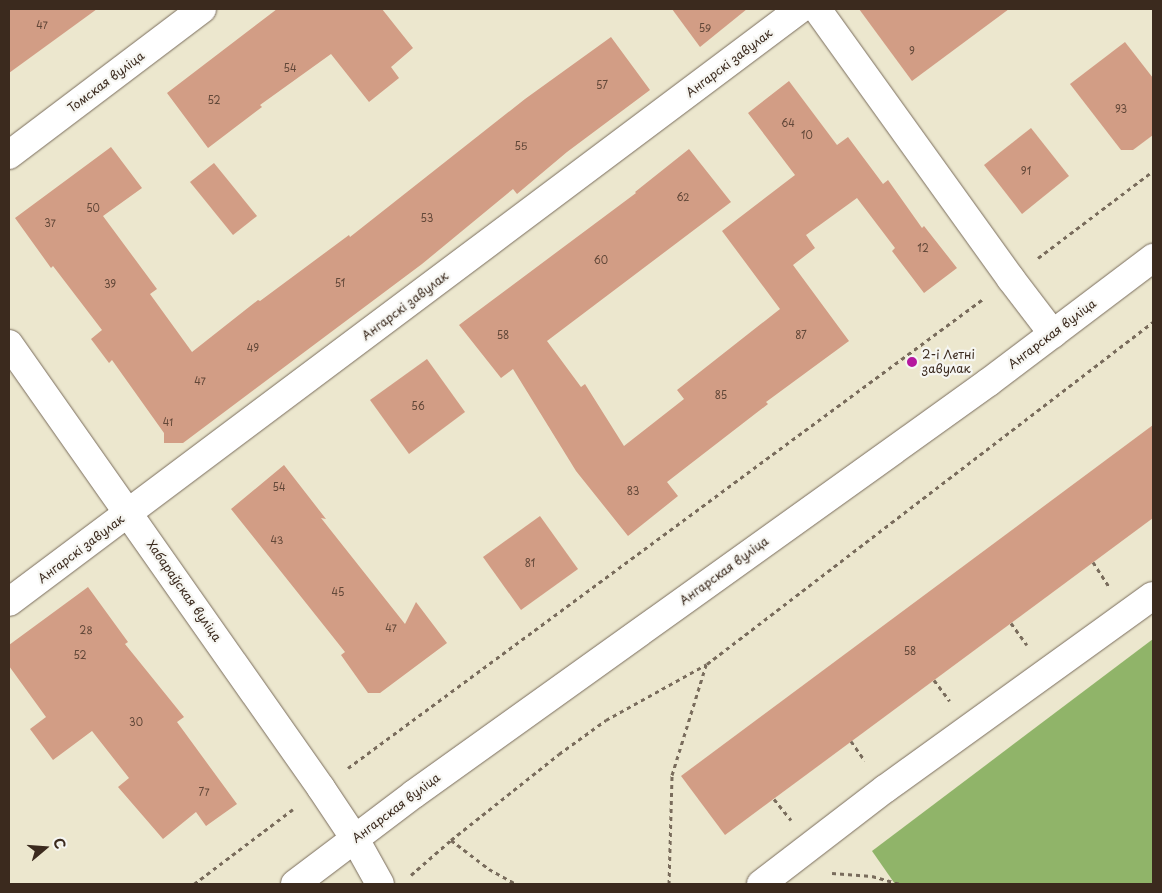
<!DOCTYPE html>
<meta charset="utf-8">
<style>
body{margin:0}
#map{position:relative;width:1162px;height:893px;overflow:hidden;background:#ece7ce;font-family:"Playpen Sans",sans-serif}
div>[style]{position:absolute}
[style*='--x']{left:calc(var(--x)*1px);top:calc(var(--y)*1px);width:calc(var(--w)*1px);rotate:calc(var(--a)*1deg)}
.forest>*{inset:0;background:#90b469}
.building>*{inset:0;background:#d29d85}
.path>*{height:3px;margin-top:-1.5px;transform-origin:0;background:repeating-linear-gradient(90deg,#796c5c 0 4px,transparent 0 8px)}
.roads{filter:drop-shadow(0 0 1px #796c5c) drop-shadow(0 0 1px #796c5c)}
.minor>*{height:28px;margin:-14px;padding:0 14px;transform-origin:14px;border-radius:14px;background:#fff}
.major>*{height:28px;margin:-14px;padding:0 14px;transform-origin:14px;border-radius:14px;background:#fff}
.dots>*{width:14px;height:14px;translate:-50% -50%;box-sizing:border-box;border:2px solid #f6f6f2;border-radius:50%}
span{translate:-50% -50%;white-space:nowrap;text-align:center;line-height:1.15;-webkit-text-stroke:4.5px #f6f6f2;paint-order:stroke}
.number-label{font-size:10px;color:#614738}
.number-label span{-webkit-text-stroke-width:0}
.street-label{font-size:12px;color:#3b2a1e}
.poi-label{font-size:12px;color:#3b2a1e}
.left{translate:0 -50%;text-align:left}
.frame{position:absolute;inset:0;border:10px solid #3b2a1e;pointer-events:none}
.north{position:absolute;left:20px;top:823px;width:50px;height:50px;-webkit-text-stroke:4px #f6f6f2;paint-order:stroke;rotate:72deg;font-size:14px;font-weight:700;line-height:20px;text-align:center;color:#3b2a1e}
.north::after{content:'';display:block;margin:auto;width:18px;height:22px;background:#3b2a1e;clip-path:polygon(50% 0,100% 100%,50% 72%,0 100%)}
</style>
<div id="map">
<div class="forest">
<div style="clip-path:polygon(1153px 639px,1153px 884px,895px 884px,872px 851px)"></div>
</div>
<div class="building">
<div style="clip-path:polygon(9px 9px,97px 9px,9px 73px)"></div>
<div style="clip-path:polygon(277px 9px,382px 9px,413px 48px,391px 67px,399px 78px,369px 102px,331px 54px,260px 105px,262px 107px,208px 148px,167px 93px)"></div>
<div style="clip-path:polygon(672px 9px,747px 9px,700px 47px)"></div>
<div style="clip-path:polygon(859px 9px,1009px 9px,912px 81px)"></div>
<div style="clip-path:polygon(611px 37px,650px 90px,567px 152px,517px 194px,513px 189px,422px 264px,183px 443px,164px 443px,164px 433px,112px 360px,109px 363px,91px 339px,102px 330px,53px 266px,51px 268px,15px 218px,111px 147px,142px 188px,103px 216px,157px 289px,150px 294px,192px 352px,258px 300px,260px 301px,349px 235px,350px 237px,525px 99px)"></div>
<div style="clip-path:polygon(1125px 42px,1153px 78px,1153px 135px,1133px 150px,1121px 150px,1070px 84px)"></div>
<div style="clip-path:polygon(789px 81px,837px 145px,848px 137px,883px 184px,888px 180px,922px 228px,924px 226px,957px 268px,924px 293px,892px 251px,895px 248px,857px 198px,806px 235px,815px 248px,793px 265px,849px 341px,766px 402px,768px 404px,667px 482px,678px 496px,628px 536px,576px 471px,513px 369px,501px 378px,459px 325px,636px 193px,635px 192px,689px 149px,731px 202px,547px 341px,581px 387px,585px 384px,624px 446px,684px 399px,677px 390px,780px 309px,722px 231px,795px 175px,748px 113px)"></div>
<div style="clip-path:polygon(1031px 128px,1069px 176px,1022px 214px,984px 165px)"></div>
<div style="clip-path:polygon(214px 163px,257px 216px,233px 235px,190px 182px)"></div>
<div style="clip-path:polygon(427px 359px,465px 412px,409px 454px,370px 400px)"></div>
<div style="clip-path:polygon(1153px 425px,1153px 518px,725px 835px,681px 776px)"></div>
<div style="clip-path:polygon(284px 465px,326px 519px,321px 518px,405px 624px,416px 602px,447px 643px,380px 693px,368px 693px,341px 655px,345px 652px,231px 509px)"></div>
<div style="clip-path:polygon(540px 516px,578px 569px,521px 610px,483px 557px)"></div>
<div style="clip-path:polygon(88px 587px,128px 642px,125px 644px,184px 717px,177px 722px,237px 804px,206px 826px,196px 812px,163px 839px,118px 787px,129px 778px,92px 731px,53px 760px,30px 729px,46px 717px,9px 666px,9px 645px)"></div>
</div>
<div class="path">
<div style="--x:1038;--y:258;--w:144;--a:-37.1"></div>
<div style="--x:1093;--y:562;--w:30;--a:57"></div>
<div style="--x:1011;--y:623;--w:27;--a:54"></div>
<div style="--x:934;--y:680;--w:26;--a:53"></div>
<div style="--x:851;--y:741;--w:24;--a:55"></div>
<div style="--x:348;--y:768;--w:789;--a:-36.45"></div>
<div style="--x:774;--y:799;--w:27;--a:51"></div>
<div style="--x:451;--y:840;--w:48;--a:37.3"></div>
<div style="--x:489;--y:869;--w:31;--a:29"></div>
<div style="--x:832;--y:873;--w:40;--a:4.3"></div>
<div style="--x:872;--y:876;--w:29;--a:16"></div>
<div style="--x:411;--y:875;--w:53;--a:-41.2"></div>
<div style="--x:451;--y:840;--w:138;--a:-38.5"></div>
<div style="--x:559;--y:754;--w:58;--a:-35.9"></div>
<div style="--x:606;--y:720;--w:115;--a:-29"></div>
<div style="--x:707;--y:664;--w:562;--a:-37.48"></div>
<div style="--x:194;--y:884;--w:124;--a:-37.1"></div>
<div style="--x:669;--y:884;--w:109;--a:-88.4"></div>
<div style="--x:672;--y:775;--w:115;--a:-72.8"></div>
</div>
<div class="roads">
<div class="minor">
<div style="--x:817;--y:9;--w:332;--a:54.3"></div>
<div style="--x:1011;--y:279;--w:69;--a:52.6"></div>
<div style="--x:9;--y:155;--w:242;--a:-37.1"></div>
<div style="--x:9;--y:344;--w:543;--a:54.9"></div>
<div style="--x:321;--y:788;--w:61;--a:56.3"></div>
<div style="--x:355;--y:839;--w:51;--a:60.9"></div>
<div style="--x:9;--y:602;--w:989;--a:-36.86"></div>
<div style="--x:761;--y:884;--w:156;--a:-37.5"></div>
<div style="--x:885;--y:789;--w:330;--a:-35.8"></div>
</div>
<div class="major">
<div style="--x:295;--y:884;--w:149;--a:-37.1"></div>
<div style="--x:414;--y:794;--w:707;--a:-35.62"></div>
<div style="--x:989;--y:382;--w:206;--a:-37.1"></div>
</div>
</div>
<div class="dots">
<div style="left:912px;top:362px;background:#b5179e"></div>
</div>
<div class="number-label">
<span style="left:42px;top:25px">47</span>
<span style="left:705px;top:28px">59</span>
<span style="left:912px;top:51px">9</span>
<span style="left:290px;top:68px">54</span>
<span style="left:602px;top:85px">57</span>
<span style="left:214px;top:100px">52</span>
<span style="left:1121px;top:109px">93</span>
<span style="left:788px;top:123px">64</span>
<span style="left:807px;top:135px">10</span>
<span style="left:521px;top:146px">55</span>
<span style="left:1026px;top:171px">91</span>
<span style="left:683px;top:197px">62</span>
<span style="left:93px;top:208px">50</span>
<span style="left:427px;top:218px">53</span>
<span style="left:50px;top:223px">37</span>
<span style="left:923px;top:248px">12</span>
<span style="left:601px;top:260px">60</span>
<span style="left:340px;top:283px">51</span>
<span style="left:110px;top:284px">39</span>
<span style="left:503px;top:335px">58</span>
<span style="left:801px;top:335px">87</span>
<span style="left:253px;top:348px">49</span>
<span style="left:200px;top:381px">47</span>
<span style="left:721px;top:395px">85</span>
<span style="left:418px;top:406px">56</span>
<span style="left:168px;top:422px">41</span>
<span style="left:279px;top:487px">54</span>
<span style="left:633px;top:491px">83</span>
<span style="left:277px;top:540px">43</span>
<span style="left:530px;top:563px">81</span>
<span style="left:338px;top:592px">45</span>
<span style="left:391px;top:628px">47</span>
<span style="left:86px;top:630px">28</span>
<span style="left:910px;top:651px">58</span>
<span style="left:80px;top:655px">52</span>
<span style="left:136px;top:722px">30</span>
<span style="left:204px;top:792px">77</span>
</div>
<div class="street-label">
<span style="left:729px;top:63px;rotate:-37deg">Ангарскі завулак</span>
<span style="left:106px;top:82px;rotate:-37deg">Томская вуліца</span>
<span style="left:405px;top:306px;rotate:-37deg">Ангарскі завулак</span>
<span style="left:1052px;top:334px;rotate:-37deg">Ангарская вуліца</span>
<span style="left:81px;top:549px;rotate:-37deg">Ангарскі завулак</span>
<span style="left:724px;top:571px;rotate:-36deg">Ангарская вуліца</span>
<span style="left:184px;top:591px;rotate:55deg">Хабараўская вуліца</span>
<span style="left:396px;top:808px;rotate:-37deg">Ангарская вуліца</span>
</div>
<div class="poi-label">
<span class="left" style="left:922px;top:362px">2-і Летні<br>завулак</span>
</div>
<div class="frame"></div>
<div class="north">С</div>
</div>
